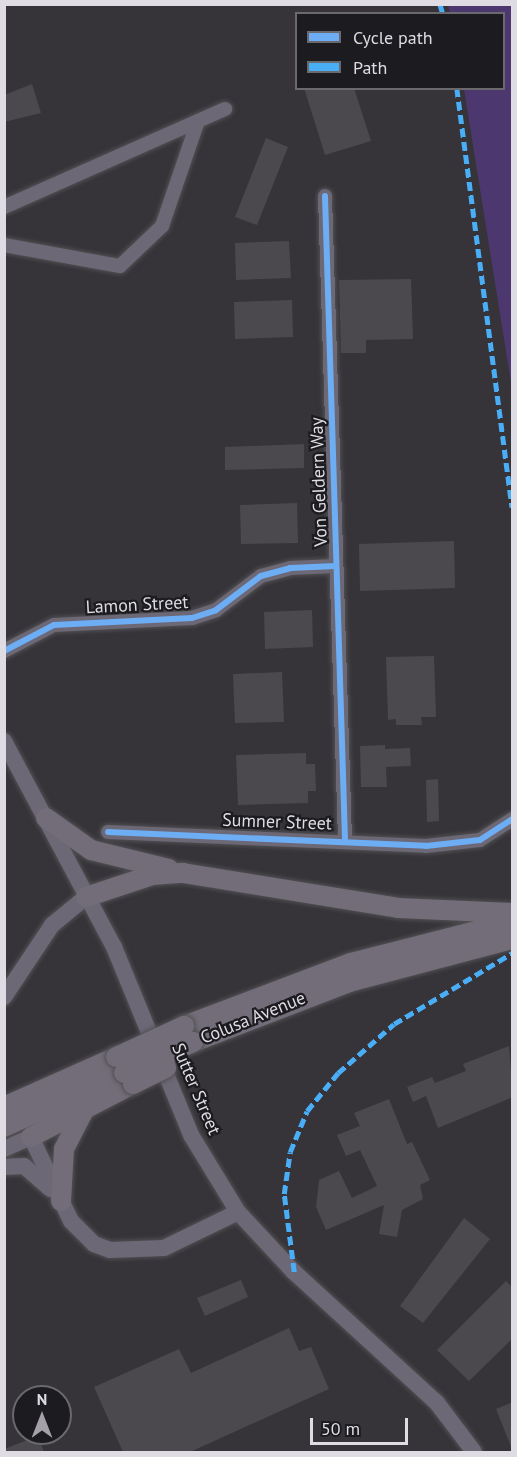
<!DOCTYPE html>
<style>
body{margin:0}
#map{position:relative;width:517px;height:1457px;overflow:hidden;background:#363439;font-family:"PT Sans",sans-serif}
div>[style]{position:absolute}
[style*='--x']{left:calc(var(--x)*1px);top:calc(var(--y)*1px);width:calc(var(--w)*1px);rotate:calc(var(--a)*1deg)}
.green>*{inset:0;background:#4d376f}
.building>*{inset:0;background:#4b494e}
.roads{filter:drop-shadow(0 0 2px #515053) drop-shadow(0 0 2px #515053)}
.minor>*{height:14px;margin:-7px;padding:0 7px;transform-origin:7px;border-radius:7px;background:#6d6876}
.major>*{height:16px;margin:-8px;padding:0 8px;transform-origin:8px;border-radius:8px;background:#6d6876}
.highway>*{height:20px;margin:-10px;padding:0 10px;transform-origin:10px;border-radius:10px;background:#726d79}
.bridges{filter:drop-shadow(0 0 2px #515053) drop-shadow(0 0 2px #515053)}
.highway-bridge>*{height:20px;margin:-10px;padding:0 10px;transform-origin:10px;border-radius:10px;background:#726d79}
.quiet>*{height:4.5px;margin-top:-2.25px;transform-origin:0;background:repeating-linear-gradient(90deg,#49aef6 0 9px,transparent 0 13.5px)}
.cycleway>*{height:6px;margin:-3px;padding:0 3px;transform-origin:3px;border-radius:3px;background:#6dadf4}
span{translate:-50% -50%;white-space:nowrap;text-align:center;line-height:1.15;-webkit-text-stroke:4.5px #1c1b1f;paint-order:stroke}
.street-label{font-size:18px;color:#dfdde3}
.frame{position:absolute;inset:0;border:6px solid #dfdde3;pointer-events:none}
.legend{position:absolute;left:295px;top:12px;width:210px;height:78px;box-sizing:border-box;background:#1c1b1f;border:2px solid #6a696d;margin:0;padding:8px 10px;list-style:none;font-size:18px;color:#dfdde3}
.legend li{display:flex;align-items:center;gap:12px;height:30px}
.legend b{width:30px;border:2px solid #6a696d}
.north{position:absolute;left:12px;top:1385px;width:60px;height:60px;box-sizing:border-box;background:#1c1b1f;border:2px solid #6a696d;border-radius:50%;rotate:0deg;font-size:16px;font-weight:700;line-height:24px;text-align:center;color:#dfdde3}
.north::after{content:'';display:block;margin:auto;width:21px;height:27px;background:#a4a2a8;clip-path:polygon(50% 0,100% 100%,50% 72%,0 100%)}
.scale{position:absolute;left:310px;top:1418px;width:98px;height:27px;box-sizing:border-box;border:3px solid #dfdde3;border-top:0;padding-left:8px;font-size:18px;line-height:21px;white-space:nowrap;color:#dfdde3;-webkit-text-stroke:4px #1c1b1f;paint-order:stroke}
</style>
<div id="map">
<div class="green">
<div style="clip-path:polygon(448px 5px,512px 5px,512px 389px,464px 89px,504px 88px,504px 14px,450px 13px)"></div>
</div>
<div class="building">
<div style="clip-path:polygon(32px 84px,41px 113px,4px 122px,4px 95px)"></div>
<div style="clip-path:polygon(304px 88px,354px 88px,371px 141px,325px 155px)"></div>
<div style="clip-path:polygon(266px 138px,288px 147px,257px 225px,235px 217px)"></div>
<div style="clip-path:polygon(289px 241px,291px 278px,236px 280px,235px 243px)"></div>
<div style="clip-path:polygon(411px 279px,413px 339px,366px 340px,366px 353px,341px 353px,339px 280px)"></div>
<div style="clip-path:polygon(292px 300px,293px 337px,235px 339px,234px 302px)"></div>
<div style="clip-path:polygon(304px 444px,304px 468px,225px 470px,225px 447px)"></div>
<div style="clip-path:polygon(297px 503px,298px 543px,241px 544px,240px 505px)"></div>
<div style="clip-path:polygon(454px 541px,455px 588px,360px 591px,359px 544px)"></div>
<div style="clip-path:polygon(312px 610px,313px 647px,265px 649px,264px 612px)"></div>
<div style="clip-path:polygon(434px 656px,436px 717px,421px 717px,422px 725px,396px 725px,396px 719px,388px 720px,386px 657px)"></div>
<div style="clip-path:polygon(282px 672px,284px 722px,235px 723px,233px 674px)"></div>
<div style="clip-path:polygon(385px 745px,385px 749px,410px 748px,411px 766px,386px 767px,387px 787px,361px 787px,360px 746px)"></div>
<div style="clip-path:polygon(306px 753px,306px 764px,315px 764px,316px 791px,308px 791px,308px 803px,238px 805px,236px 755px)"></div>
<div style="clip-path:polygon(438px 779px,439px 821px,427px 822px,426px 780px)"></div>
<div style="clip-path:polygon(509px 1046px,513px 1097px,438px 1128px,426px 1096px,413px 1102px,407px 1087px,432px 1077px,435px 1083px,466px 1071px,463px 1064px)"></div>
<div style="clip-path:polygon(389px 1099px,407px 1144px,412px 1142px,430px 1180px,420px 1185px,423px 1199px,402px 1210px,397px 1237px,379px 1234px,384px 1205px,326px 1230px,316px 1207px,319px 1180px,339px 1171px,352px 1198px,377px 1186px,360px 1150px,346px 1156px,337px 1135px,360px 1126px,354px 1113px)"></div>
<div style="clip-path:polygon(464px 1218px,490px 1239px,423px 1323px,400px 1306px)"></div>
<div style="clip-path:polygon(241px 1280px,248px 1297px,205px 1316px,197px 1298px)"></div>
<div style="clip-path:polygon(506px 1281px,513px 1288px,513px 1338px,469px 1381px,437px 1350px)"></div>
<div style="clip-path:polygon(289px 1328px,299px 1351px,311px 1347px,329px 1389px,190px 1452px,123px 1452px,94px 1387px,179px 1349px,191px 1373px)"></div>
<div style="clip-path:polygon(513px 1402px,513px 1449px,512px 1449px,496px 1409px)"></div>
<div style="clip-path:polygon(38px 1436px,44px 1452px,4px 1452px,4px 1449px)"></div>
</div>
<div class="roads">
<div class="minor">
<div style="--x:325;--y:196;--w:643;--a:88.22"></div>
<div style="--x:4;--y:207;--w:242;--a:-23.9"></div>
<div style="--x:4;--y:245;--w:118;--a:10.3"></div>
<div style="--x:120;--y:266;--w:58;--a:-43.6"></div>
<div style="--x:162;--y:226;--w:111;--a:-71.1"></div>
<div style="--x:4;--y:651;--w:56;--a:-27.5"></div>
<div style="--x:54;--y:625;--w:138;--a:-2.9"></div>
<div style="--x:192;--y:618;--w:25;--a:-18"></div>
<div style="--x:216;--y:610;--w:56;--a:-37.1"></div>
<div style="--x:261;--y:576;--w:30;--a:-15"></div>
<div style="--x:290;--y:568;--w:46;--a:-2.5"></div>
<div style="--x:108;--y:832;--w:318;--a:2.5"></div>
<div style="--x:426;--y:846;--w:54;--a:-6.3"></div>
<div style="--x:480;--y:840;--w:38;--a:-33"></div>
</div>
<div class="major">
<div style="--x:4;--y:741;--w:234;--a:61.9"></div>
<div style="--x:114;--y:947;--w:203;--a:67.7"></div>
<div style="--x:191;--y:1135;--w:90;--a:58.6"></div>
<div style="--x:238;--y:1212;--w:82;--a:47"></div>
<div style="--x:294;--y:1272;--w:194;--a:42.5"></div>
<div style="--x:437;--y:1403;--w:61;--a:52.9"></div>
<div style="--x:4;--y:997;--w:87;--a:-56.3"></div>
<div style="--x:52;--y:925;--w:44;--a:-39.5"></div>
<div style="--x:4;--y:1149;--w:30;--a:-24"></div>
<div style="--x:31;--y:1137;--w:93;--a:64.5"></div>
<div style="--x:71;--y:1221;--w:33;--a:45"></div>
<div style="--x:94;--y:1244;--w:17;--a:21"></div>
<div style="--x:110;--y:1250;--w:54;--a:-2.1"></div>
<div style="--x:164;--y:1248;--w:82;--a:-25.9"></div>
<div style="--x:4;--y:1167;--w:20;--a:-3"></div>
<div style="--x:24;--y:1166;--w:35;--a:41"></div>
</div>
<div class="highway">
<div style="--x:46;--y:818;--w:55;--a:35.4"></div>
<div style="--x:91;--y:850;--w:80;--a:13.7"></div>
<div style="--x:86;--y:897;--w:70;--a:-18.4"></div>
<div style="--x:152;--y:875;--w:31;--a:-4"></div>
<div style="--x:183;--y:873;--w:218;--a:9.2"></div>
<div style="--x:398;--y:908;--w:114;--a:2.5"></div>
<div style="--x:184;--y:1026;--w:178;--a:-20.7"></div>
<div style="--x:351;--y:963;--w:166;--a:-14.3"></div>
<div style="--x:193;--y:1042;--w:167;--a:-21"></div>
<div style="--x:349;--y:982;--w:169;--a:-14.8"></div>
<div style="--x:4;--y:1107;--w:123;--a:-24.1"></div>
<div style="--x:4;--y:1127;--w:132;--a:-24.2"></div>
<div style="--x:31;--y:1137;--w:115;--a:-27.5"></div>
<div style="--x:61;--y:1201;--w:52;--a:-86.7"></div>
<div style="--x:64;--y:1149;--w:44;--a:-62.9"></div>
</div>
</div>
<div class="bridges">
<div class="highway-bridge">
<div style="--x:116;--y:1057;--w:75;--a:-24.5"></div>
<div style="--x:124;--y:1073;--w:76;--a:-24.2"></div>
<div style="--x:133;--y:1084;--w:37;--a:-26"></div>
</div>
</div>
<div class="quiet">
<div style="--x:440;--y:4;--w:10;--a:73"></div>
<div style="--x:457;--y:88;--w:423;--a:82.5"></div>
<div style="--x:294;--y:1272;--w:79;--a:-97.3"></div>
<div style="--x:284;--y:1194;--w:42;--a:-81.9"></div>
<div style="--x:290;--y:1152;--w:44;--a:-67.5"></div>
<div style="--x:307;--y:1111;--w:49;--a:-50.8"></div>
<div style="--x:338;--y:1073;--w:74;--a:-41.2"></div>
<div style="--x:394;--y:1024;--w:138;--a:-31"></div>
</div>
<div class="cycleway">
<div style="--x:325;--y:196;--w:643;--a:88.22"></div>
<div style="--x:4;--y:651;--w:56;--a:-27.5"></div>
<div style="--x:54;--y:625;--w:138;--a:-2.9"></div>
<div style="--x:192;--y:618;--w:25;--a:-18"></div>
<div style="--x:216;--y:610;--w:56;--a:-37.1"></div>
<div style="--x:261;--y:576;--w:30;--a:-15"></div>
<div style="--x:290;--y:568;--w:46;--a:-2.5"></div>
<div style="--x:108;--y:832;--w:318;--a:2.5"></div>
<div style="--x:426;--y:846;--w:54;--a:-6.3"></div>
<div style="--x:480;--y:840;--w:38;--a:-33"></div>
</div>
<div class="street-label">
<span style="left:319px;top:482px;rotate:-92deg">Von Geldern Way</span>
<span style="left:137px;top:605px;rotate:-3deg">Lamon Street</span>
<span style="left:277px;top:822px;rotate:2deg">Sumner Street</span>
<span style="left:253px;top:1018px;rotate:-22deg">Colusa Avenue</span>
<span style="left:196px;top:1089px;rotate:67deg">Sutter Street</span>
</div>
<div class="frame"></div>
<ul class="legend">
<li><b style="height:8px;background:#6dadf4"></b>Cycle path</li>
<li><b style="height:8px;background:#49aef6"></b>Path</li>
</ul>
<div class="north">N</div>
<div class="scale">50 m</div>
</div>
